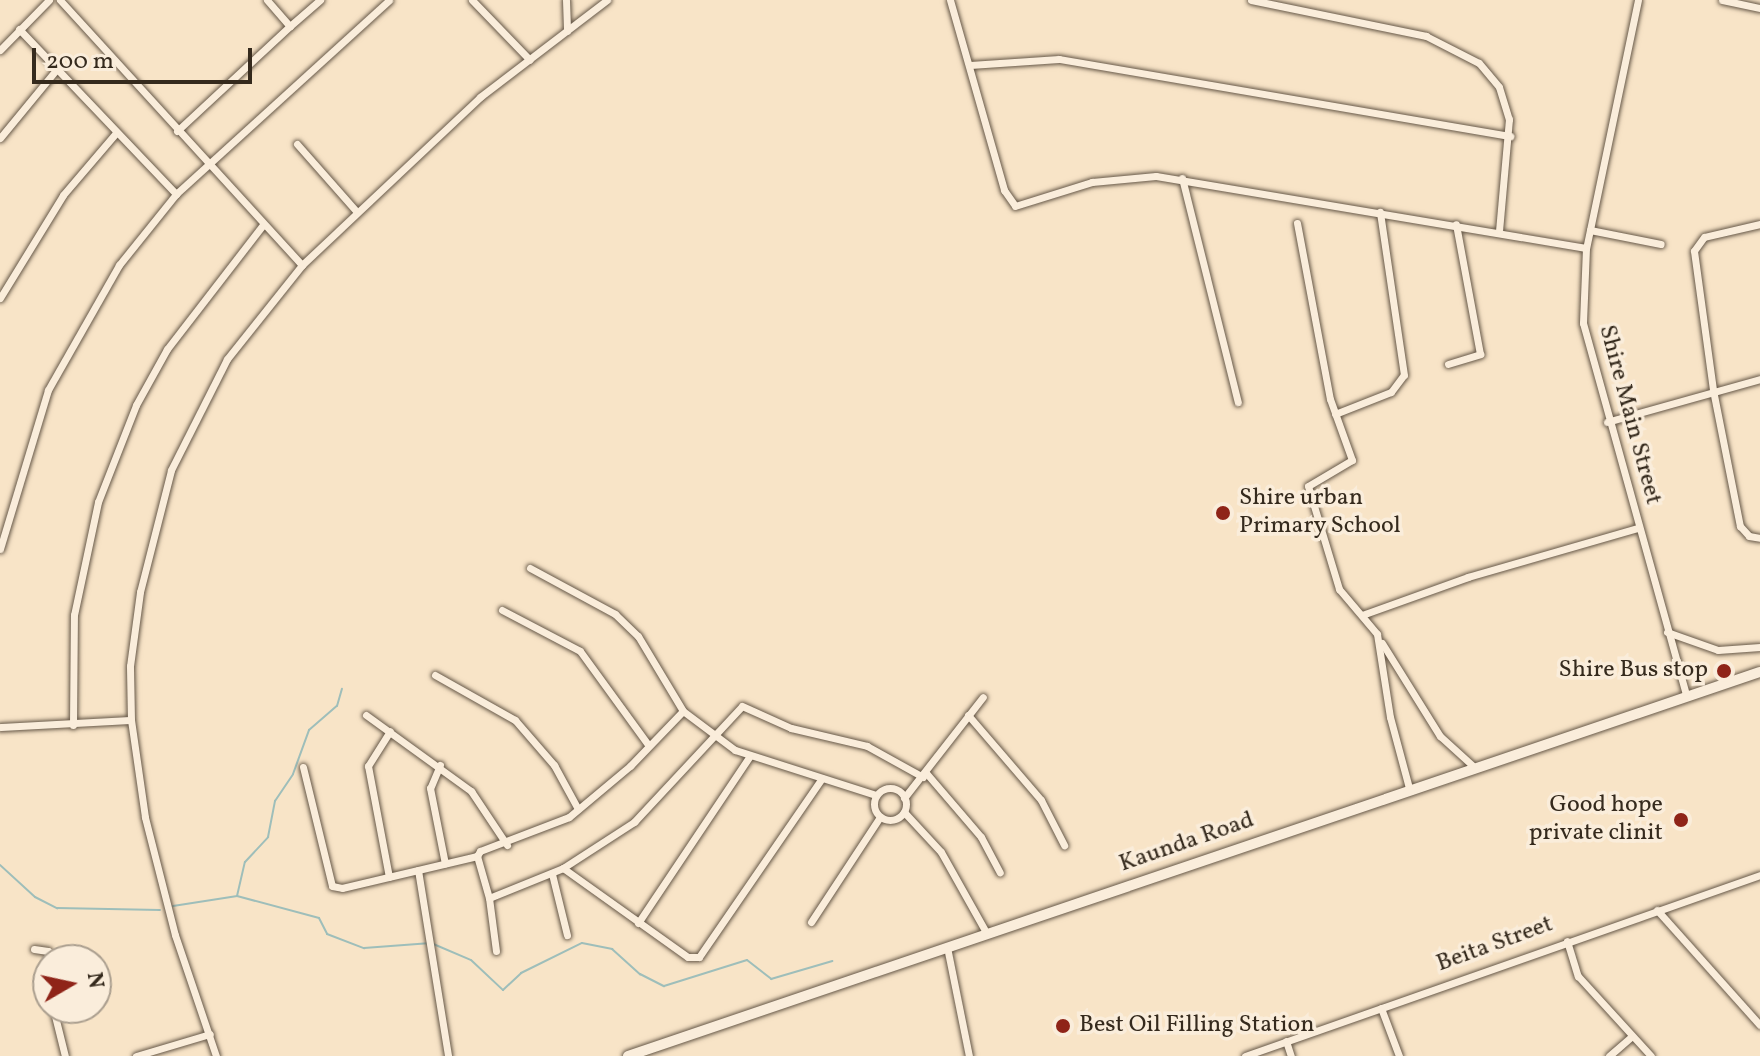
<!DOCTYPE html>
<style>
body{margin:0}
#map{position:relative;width:1760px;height:1056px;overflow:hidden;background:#f8e4c7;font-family:Vollkorn,serif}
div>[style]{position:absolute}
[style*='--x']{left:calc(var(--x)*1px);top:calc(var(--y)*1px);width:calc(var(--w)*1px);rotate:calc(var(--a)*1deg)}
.stream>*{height:2px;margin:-1px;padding:0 1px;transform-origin:1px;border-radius:1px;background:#9ebeba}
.roads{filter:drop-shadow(0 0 2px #665848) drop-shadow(0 0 2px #665848)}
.minor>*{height:7px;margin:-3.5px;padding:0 3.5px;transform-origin:3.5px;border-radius:3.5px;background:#faeddb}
.minor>.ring{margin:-3.5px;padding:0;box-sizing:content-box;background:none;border:7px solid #faeddb;border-radius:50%}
.secondary>*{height:10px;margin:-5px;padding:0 5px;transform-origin:5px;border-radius:5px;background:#faeddb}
.dots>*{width:22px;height:22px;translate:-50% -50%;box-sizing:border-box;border:4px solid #faeddb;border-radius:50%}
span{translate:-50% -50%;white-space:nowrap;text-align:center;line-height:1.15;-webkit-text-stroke:7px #faeddb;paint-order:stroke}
.street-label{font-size:24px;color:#352a1d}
.poi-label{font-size:24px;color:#352a1d}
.left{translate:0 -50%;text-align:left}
.right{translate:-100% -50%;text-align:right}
.north{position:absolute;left:32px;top:944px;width:80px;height:80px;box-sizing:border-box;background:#faeddb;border:2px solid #ab9f8f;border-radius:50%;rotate:81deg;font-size:22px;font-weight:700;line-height:32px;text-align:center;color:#352a1d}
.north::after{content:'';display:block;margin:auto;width:28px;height:36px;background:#8f2418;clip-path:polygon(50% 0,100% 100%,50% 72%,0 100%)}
.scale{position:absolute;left:32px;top:48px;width:220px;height:36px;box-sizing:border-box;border:4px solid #352a1d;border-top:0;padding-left:10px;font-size:24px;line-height:28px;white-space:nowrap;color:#352a1d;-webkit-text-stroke:6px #faeddb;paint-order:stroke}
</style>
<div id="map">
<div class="stream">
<div style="--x:0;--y:865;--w:47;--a:42.4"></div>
<div style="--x:35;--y:897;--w:25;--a:27"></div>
<div style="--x:57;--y:908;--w:103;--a:1.1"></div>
<div style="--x:237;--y:896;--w:35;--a:-77"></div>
<div style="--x:245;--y:862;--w:34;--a:-47"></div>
<div style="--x:268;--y:837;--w:37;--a:-79"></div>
<div style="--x:275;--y:801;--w:32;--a:-56"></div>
<div style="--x:293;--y:774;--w:47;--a:-70"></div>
<div style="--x:309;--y:730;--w:37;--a:-41"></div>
<div style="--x:337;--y:706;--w:18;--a:-74"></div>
<div style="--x:173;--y:906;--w:65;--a:-8.9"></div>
<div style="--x:237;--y:896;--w:85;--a:15"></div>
<div style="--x:319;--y:918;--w:18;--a:63"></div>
<div style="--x:327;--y:934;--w:40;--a:21"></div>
<div style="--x:364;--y:948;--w:67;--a:-4.3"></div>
<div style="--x:431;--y:943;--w:43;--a:23"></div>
<div style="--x:471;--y:960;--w:44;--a:43.2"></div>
<div style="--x:503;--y:990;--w:25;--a:-43"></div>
<div style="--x:521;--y:973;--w:68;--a:-26.2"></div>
<div style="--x:582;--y:943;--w:31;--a:11"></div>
<div style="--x:612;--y:949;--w:38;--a:42"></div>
<div style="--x:640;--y:974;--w:27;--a:27"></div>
<div style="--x:664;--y:986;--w:87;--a:-17.4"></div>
<div style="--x:747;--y:960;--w:31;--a:38"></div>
<div style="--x:771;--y:979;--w:64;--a:-16.4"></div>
</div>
<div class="roads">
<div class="minor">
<div style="--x:60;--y:0;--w:359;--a:47.6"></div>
<div style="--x:267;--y:0;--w:35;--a:49"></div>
<div style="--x:290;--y:26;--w:40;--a:-41"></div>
<div style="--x:472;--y:0;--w:83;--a:46"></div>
<div style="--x:566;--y:0;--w:31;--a:88"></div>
<div style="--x:950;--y:0;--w:198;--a:74.1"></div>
<div style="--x:1004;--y:190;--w:19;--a:55"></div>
<div style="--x:1015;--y:206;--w:81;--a:-17.3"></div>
<div style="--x:1092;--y:182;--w:64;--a:-5.4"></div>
<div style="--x:1156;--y:176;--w:436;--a:9.5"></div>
<div style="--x:1251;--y:0;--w:179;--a:11.6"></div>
<div style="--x:1426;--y:36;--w:59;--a:27"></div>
<div style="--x:1479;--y:63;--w:31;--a:50"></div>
<div style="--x:1499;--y:87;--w:34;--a:73"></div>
<div style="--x:1509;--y:119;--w:111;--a:95.1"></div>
<div style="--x:1638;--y:0;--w:253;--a:101.8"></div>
<div style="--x:1586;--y:248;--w:75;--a:92.3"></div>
<div style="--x:1583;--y:323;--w:386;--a:74.5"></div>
<div style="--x:1722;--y:0;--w:39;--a:12"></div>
<div style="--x:19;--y:29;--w:228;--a:46.4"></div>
<div style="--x:0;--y:50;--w:70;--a:-45.6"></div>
<div style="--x:970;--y:65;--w:89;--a:-3.9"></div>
<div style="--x:1059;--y:59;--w:458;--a:9.7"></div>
<div style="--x:177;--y:131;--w:154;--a:-42.9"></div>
<div style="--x:0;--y:138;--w:88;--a:-50.5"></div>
<div style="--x:297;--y:144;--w:89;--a:48.6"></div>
<div style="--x:1182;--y:178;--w:231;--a:76"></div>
<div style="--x:1297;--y:223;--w:179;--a:79.4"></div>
<div style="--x:1330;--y:399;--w:65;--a:70.2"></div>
<div style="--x:1352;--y:460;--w:51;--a:149.4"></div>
<div style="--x:1308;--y:486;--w:108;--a:73.2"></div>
<div style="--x:1339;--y:589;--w:59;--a:49.8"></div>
<div style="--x:1377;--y:634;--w:84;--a:81.1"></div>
<div style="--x:1390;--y:717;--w:73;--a:75"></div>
<div style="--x:1760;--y:224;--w:57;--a:166.9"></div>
<div style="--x:1704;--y:237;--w:17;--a:126"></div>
<div style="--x:1694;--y:251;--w:140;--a:82.2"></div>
<div style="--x:1713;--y:390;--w:139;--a:78.8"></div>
<div style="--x:1740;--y:526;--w:13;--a:48"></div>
<div style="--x:1749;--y:536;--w:11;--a:10"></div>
<div style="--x:1590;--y:230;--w:72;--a:11.2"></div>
<div style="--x:0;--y:298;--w:121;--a:-58.5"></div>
<div style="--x:63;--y:195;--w:82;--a:-49.5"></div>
<div style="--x:1448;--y:364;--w:34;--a:-17"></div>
<div style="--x:1480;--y:354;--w:132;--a:-100.5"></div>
<div style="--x:1335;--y:414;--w:60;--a:-21.4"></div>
<div style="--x:1391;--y:392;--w:21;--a:-53"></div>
<div style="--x:1404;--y:375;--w:165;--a:-98.4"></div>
<div style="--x:1607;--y:422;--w:159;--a:-15.7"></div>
<div style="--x:0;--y:549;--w:166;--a:-73.2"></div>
<div style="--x:48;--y:390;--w:144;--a:-60.4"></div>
<div style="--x:119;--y:265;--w:91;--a:-51.2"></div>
<div style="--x:176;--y:194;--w:288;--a:-42.3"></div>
<div style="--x:530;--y:568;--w:97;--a:28.4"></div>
<div style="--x:615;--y:614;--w:32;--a:44"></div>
<div style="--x:638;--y:636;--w:87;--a:59"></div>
<div style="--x:683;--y:711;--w:65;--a:36.9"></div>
<div style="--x:735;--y:750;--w:148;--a:17.7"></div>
<div style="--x:502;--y:610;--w:88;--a:27.7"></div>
<div style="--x:580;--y:651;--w:117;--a:54"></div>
<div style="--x:1362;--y:615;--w:113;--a:-19.7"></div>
<div style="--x:1468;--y:577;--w:177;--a:-16.1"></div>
<div style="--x:1667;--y:632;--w:54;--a:19.4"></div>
<div style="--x:1718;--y:650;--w:42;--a:-4.1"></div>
<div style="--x:1382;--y:643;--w:110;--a:58.1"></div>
<div style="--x:1440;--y:736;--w:45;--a:42.3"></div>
<div style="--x:435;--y:675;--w:92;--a:29.4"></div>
<div style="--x:515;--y:720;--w:60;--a:49.1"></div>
<div style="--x:554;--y:765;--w:50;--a:61.4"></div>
<div style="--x:366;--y:715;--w:130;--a:35.9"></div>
<div style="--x:471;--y:791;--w:65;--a:56.3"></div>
<div style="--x:968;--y:715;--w:112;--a:49.3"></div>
<div style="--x:1041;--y:800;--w:51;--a:62.9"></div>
<div style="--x:73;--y:725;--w:110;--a:-89.5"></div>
<div style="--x:74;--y:615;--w:116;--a:-78"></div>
<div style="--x:98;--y:502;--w:104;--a:-68.6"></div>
<div style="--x:136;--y:405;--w:64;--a:-61"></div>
<div style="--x:167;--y:349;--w:157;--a:-52.3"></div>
<div style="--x:0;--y:727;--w:131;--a:-3.1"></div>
<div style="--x:440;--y:765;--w:25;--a:113"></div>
<div style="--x:430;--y:788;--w:77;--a:78.8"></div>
<div style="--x:303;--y:767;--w:122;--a:76.3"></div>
<div style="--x:332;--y:886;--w:10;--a:11"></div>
<div style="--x:342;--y:888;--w:139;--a:-13.3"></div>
<div style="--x:927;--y:774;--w:83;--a:49.4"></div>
<div style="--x:981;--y:837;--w:40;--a:62"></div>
<div class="ring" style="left:874px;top:788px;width:25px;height:25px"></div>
<div style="--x:904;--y:798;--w:128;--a:-52"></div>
<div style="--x:904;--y:812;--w:54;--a:47.2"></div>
<div style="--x:941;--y:852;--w:94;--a:60.7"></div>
<div style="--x:563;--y:868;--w:153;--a:35.5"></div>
<div style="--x:688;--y:957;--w:11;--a:0"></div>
<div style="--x:699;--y:957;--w:217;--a:-55.5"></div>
<div style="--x:418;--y:870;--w:188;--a:80.8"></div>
<div style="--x:552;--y:874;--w:63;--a:76.2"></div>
<div style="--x:389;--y:877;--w:113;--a:-100.7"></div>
<div style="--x:368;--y:766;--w:41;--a:-57.8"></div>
<div style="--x:489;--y:898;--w:44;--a:-105.9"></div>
<div style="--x:477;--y:856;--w:6;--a:-59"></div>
<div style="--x:480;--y:851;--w:95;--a:-20.9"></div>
<div style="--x:569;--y:817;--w:80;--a:-39.9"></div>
<div style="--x:630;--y:766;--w:76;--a:-46.1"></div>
<div style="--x:1657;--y:910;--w:154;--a:48.2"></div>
<div style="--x:811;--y:922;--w:126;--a:-56.7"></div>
<div style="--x:638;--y:923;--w:201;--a:-56.2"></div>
<div style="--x:1567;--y:941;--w:37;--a:73"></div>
<div style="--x:1578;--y:976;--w:108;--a:47.6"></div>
<div style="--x:947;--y:947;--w:111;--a:78.6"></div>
<div style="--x:34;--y:949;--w:14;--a:8"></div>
<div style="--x:48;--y:951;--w:9;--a:84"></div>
<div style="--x:496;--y:951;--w:53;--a:-97.5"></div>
<div style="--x:489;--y:898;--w:80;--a:-22.1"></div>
<div style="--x:563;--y:868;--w:85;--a:-32.9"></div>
<div style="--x:634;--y:822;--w:158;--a:-47"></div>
<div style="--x:742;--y:706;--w:54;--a:24.2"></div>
<div style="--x:791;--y:728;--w:78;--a:13.3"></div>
<div style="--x:867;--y:746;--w:64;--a:29"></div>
<div style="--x:53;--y:1008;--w:49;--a:76"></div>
<div style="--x:1381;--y:1008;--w:51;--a:69.4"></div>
<div style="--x:1286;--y:1041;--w:16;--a:72"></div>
<div style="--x:136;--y:1056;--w:77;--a:-16.6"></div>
<div style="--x:216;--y:1056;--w:128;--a:-108.7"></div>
<div style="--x:175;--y:935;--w:122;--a:-104.3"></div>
<div style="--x:145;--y:817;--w:98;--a:-98.2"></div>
<div style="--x:131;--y:720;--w:54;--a:-91.1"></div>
<div style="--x:130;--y:666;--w:75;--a:-82.3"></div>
<div style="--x:140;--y:592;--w:126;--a:-75.7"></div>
<div style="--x:171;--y:470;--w:124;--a:-63.2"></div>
<div style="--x:227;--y:359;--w:120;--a:-51.4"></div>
<div style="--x:302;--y:265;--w:245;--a:-43.3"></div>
<div style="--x:480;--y:97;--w:160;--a:-37.4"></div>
<div style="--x:1245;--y:1056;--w:546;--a:-19.36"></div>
<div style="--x:1609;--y:1056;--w:30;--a:-41"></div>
</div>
<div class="secondary">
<div style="--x:628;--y:1056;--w:1195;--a:-18.74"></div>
</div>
</div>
<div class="dots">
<div style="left:1223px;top:513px;background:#8f2418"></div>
<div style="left:1724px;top:671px;background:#8f2418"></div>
<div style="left:1681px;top:820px;background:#8f2418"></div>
<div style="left:1063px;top:1026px;background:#8f2418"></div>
</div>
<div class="street-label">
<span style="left:1629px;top:415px;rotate:75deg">Shire Main Street</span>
<span style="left:1187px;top:843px;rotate:-19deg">Kaunda Road</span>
<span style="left:1495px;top:945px;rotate:-20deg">Beita Street</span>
</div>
<div class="poi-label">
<span class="left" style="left:1239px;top:513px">Shire urban<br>Primary School</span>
<span class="right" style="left:1708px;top:671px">Shire Bus stop</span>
<span class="right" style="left:1663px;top:820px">Good hope<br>private clinit</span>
<span class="left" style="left:1079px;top:1026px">Best Oil Filling Station</span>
</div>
<div class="north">N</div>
<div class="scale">200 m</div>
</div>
